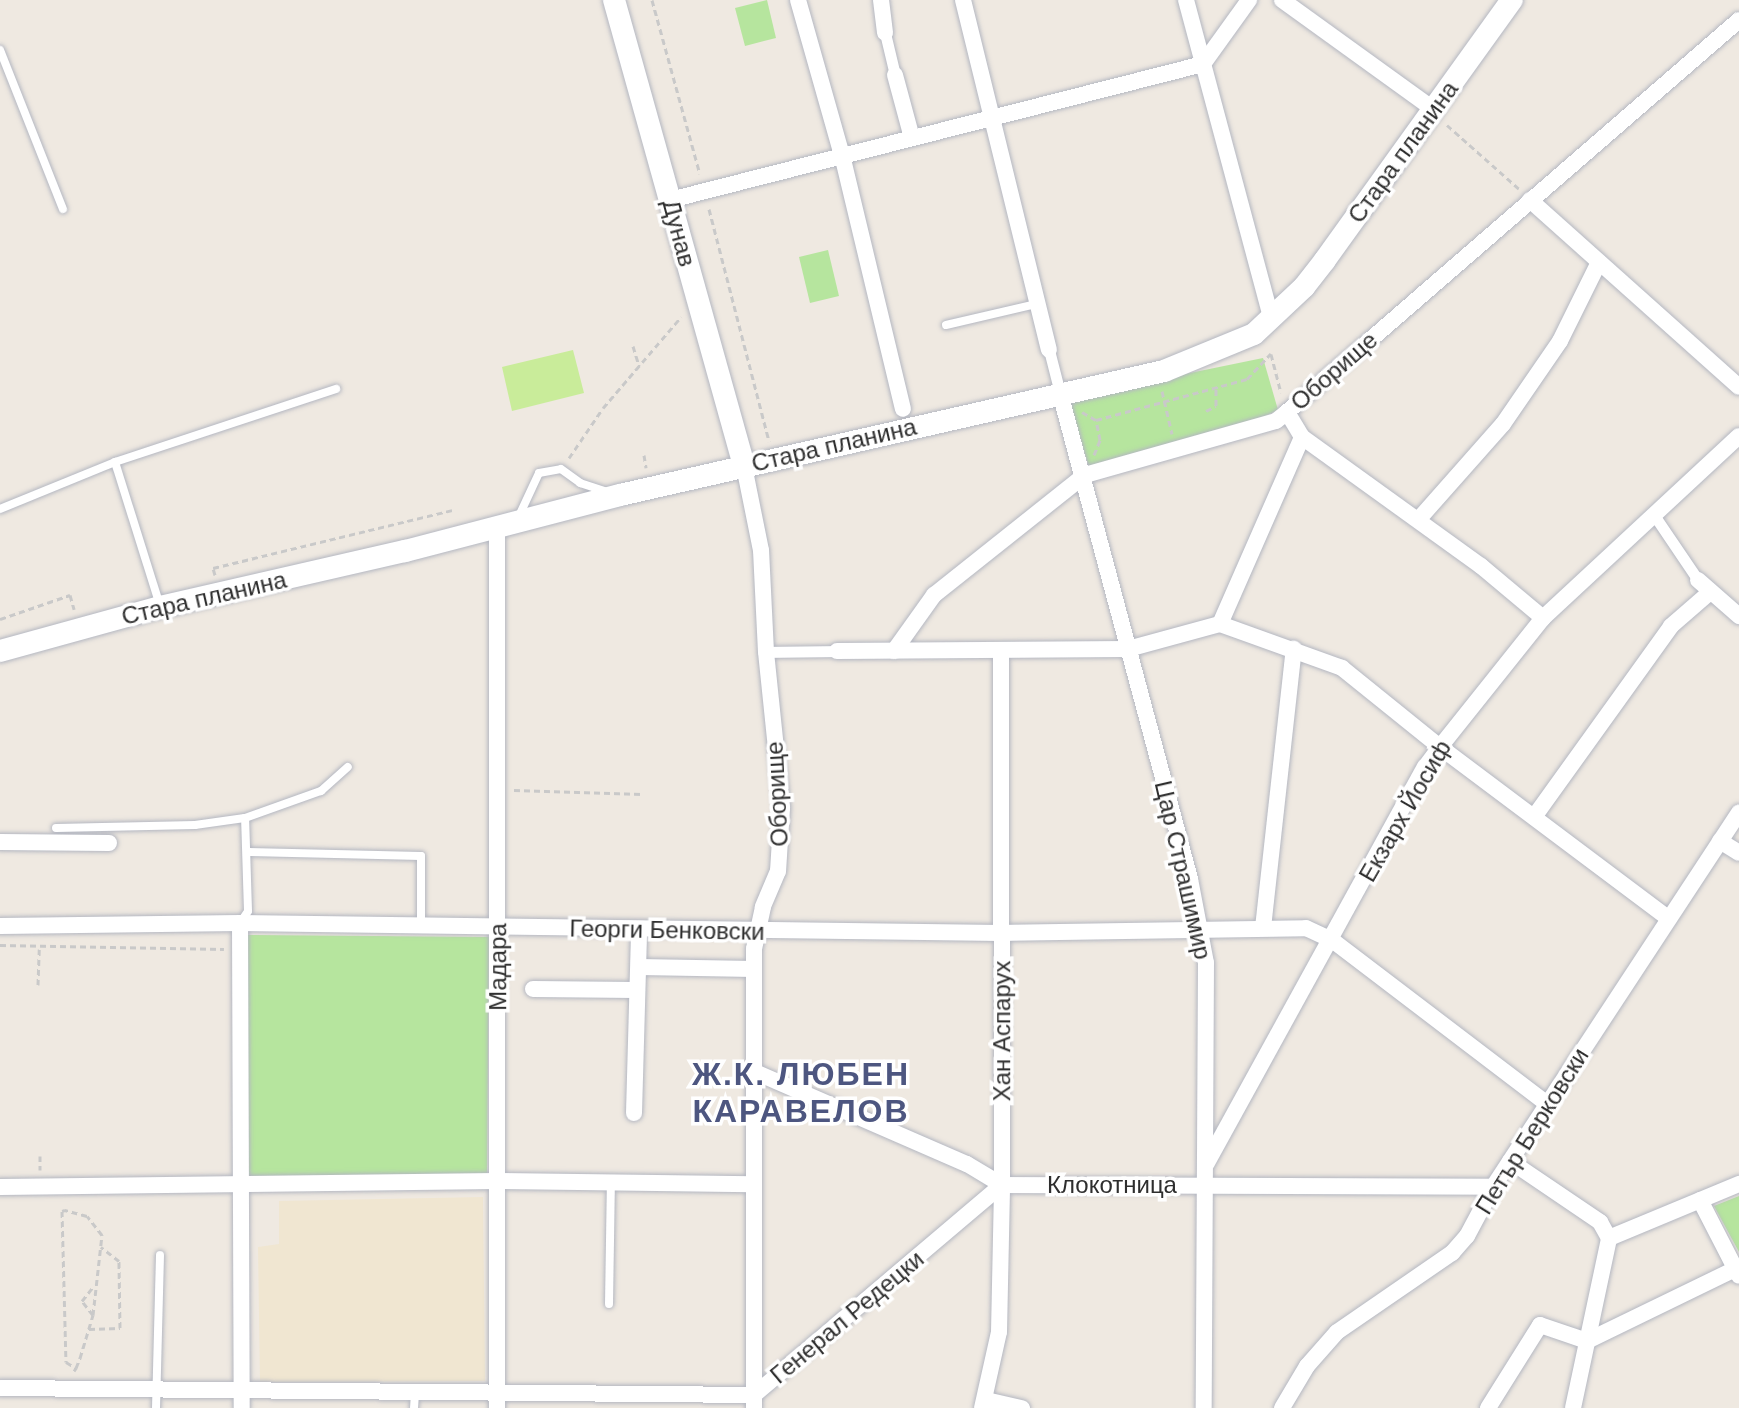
<!DOCTYPE html>
<meta charset="utf-8">
<style>
body{margin:0}
#map{position:relative;width:1739px;height:1408px;overflow:hidden;background:#efe9e1;font-family:Helvetica,sans-serif}
div>[style]{position:absolute}
[style*='--x']{left:calc(var(--x)*1px);top:calc(var(--y)*1px);width:calc(var(--w)*1px);rotate:calc(var(--a)*1deg)}
.education>*{inset:0;background:#f0e6d1}
.green>*{inset:0;background:#b6e59e}
.pitch>*{inset:0;background:#c9ec9a}
.path>*{height:3px;margin-top:-1.5px;transform-origin:0;background:repeating-linear-gradient(90deg,#c9c9c9 0 6px,transparent 0 10px)}
.roads{filter:drop-shadow(0 0 2px #b4b7c1) drop-shadow(0 0 2px #b4b7c1)}
.service>*{height:8px;margin:-4px;padding:0 4px;transform-origin:4px;border-radius:4px;background:#fff}
.pedestrian>*{height:11px;margin:-5.5px;padding:0 5.5px;transform-origin:5.5px;border-radius:5.5px;background:#fff}
.minor>*{height:16px;margin:-8px;padding:0 8px;transform-origin:8px;border-radius:8px;background:#fff}
.secondary>*{height:22px;margin:-11px;padding:0 11px;transform-origin:11px;border-radius:11px;background:#fff}
span{translate:-50% -50%;white-space:nowrap;text-align:center;line-height:1.15;-webkit-text-stroke:7px #fff;paint-order:stroke}
.street-label{font-size:24px;color:#2e2e2e}
.district-label{font-size:32px;color:#4d5680;font-weight:700;letter-spacing:2px}
</style>
<div id="map">
<div class="education">
<div style="clip-path:polygon(483px 1197px,485px 1381px,260px 1382px,258px 1247px,279px 1244px,279px 1201px)"></div>
</div>
<div class="green">
<div style="clip-path:polygon(767px 0,776px 38px,745px 46px,735px 8px)"></div>
<div style="clip-path:polygon(828px 250px,839px 296px,810px 303px,799px 257px)"></div>
<div style="clip-path:polygon(1263px 358px,1278px 410px,1250px 423px,1089px 467px,1068px 398px)"></div>
<div style="clip-path:polygon(246px 935px,489px 937px,487px 1177px,249px 1180px)"></div>
<div style="clip-path:polygon(1739px 1196px,1739px 1252px,1714px 1206px)"></div>
</div>
<div class="pitch">
<div style="clip-path:polygon(573px 350px,584px 393px,512px 411px,502px 367px)"></div>
</div>
<div class="path">
<div style="--x:652;--y:0;--w:180;--a:74.6"></div>
<div style="--x:1447;--y:125;--w:96;--a:41.6"></div>
<div style="--x:709;--y:209;--w:240;--a:75.5"></div>
<div style="--x:633;--y:346;--w:21;--a:73"></div>
<div style="--x:1271;--y:354;--w:40;--a:75.6"></div>
<div style="--x:1162;--y:391;--w:44;--a:76.9"></div>
<div style="--x:1206;--y:411;--w:11;--a:-27"></div>
<div style="--x:1216;--y:406;--w:19;--a:-90"></div>
<div style="--x:1082;--y:412;--w:16;--a:30"></div>
<div style="--x:644;--y:455;--w:13;--a:81"></div>
<div style="--x:1094;--y:455;--w:16;--a:-68"></div>
<div style="--x:1100;--y:440;--w:20;--a:-101"></div>
<div style="--x:1096;--y:420;--w:156;--a:-15.2"></div>
<div style="--x:1247;--y:379;--w:35;--a:-47"></div>
<div style="--x:569;--y:458;--w:60;--a:-55.8"></div>
<div style="--x:603;--y:408;--w:120;--a:-49.4"></div>
<div style="--x:215;--y:575;--w:7;--a:-106"></div>
<div style="--x:213;--y:568;--w:246;--a:-13.6"></div>
<div style="--x:0;--y:619;--w:74;--a:-18.9"></div>
<div style="--x:70;--y:595;--w:15;--a:74"></div>
<div style="--x:514;--y:790;--w:128;--a:1.8"></div>
<div style="--x:0;--y:945;--w:224;--a:1"></div>
<div style="--x:38;--y:985;--w:36;--a:-88"></div>
<div style="--x:40;--y:1156;--w:14;--a:90"></div>
<div style="--x:93;--y:1315;--w:18;--a:-128"></div>
<div style="--x:82;--y:1301;--w:18;--a:-52"></div>
<div style="--x:89;--y:1329;--w:31;--a:-2"></div>
<div style="--x:120;--y:1328;--w:67;--a:-90.9"></div>
<div style="--x:119;--y:1261;--w:23;--a:-142"></div>
<div style="--x:74;--y:1371;--w:4;--a:-56"></div>
<div style="--x:76;--y:1368;--w:11;--a:-68"></div>
<div style="--x:80;--y:1358;--w:45;--a:-73.2"></div>
<div style="--x:93;--y:1315;--w:81;--a:-83.6"></div>
<div style="--x:102;--y:1235;--w:24;--a:-128"></div>
<div style="--x:87;--y:1216;--w:23;--a:-165"></div>
<div style="--x:65;--y:1210;--w:3;--a:162"></div>
<div style="--x:62;--y:1211;--w:151;--a:88.5"></div>
<div style="--x:66;--y:1362;--w:12;--a:31"></div>
</div>
<div class="roads">
<div class="service">
<div style="--x:0;--y:50;--w:171;--a:68.4"></div>
<div style="--x:946;--y:325;--w:92;--a:-13.1"></div>
<div style="--x:115;--y:462;--w:151;--a:72.6"></div>
<div style="--x:0;--y:509;--w:124;--a:-22.2"></div>
<div style="--x:115;--y:462;--w:233;--a:-18.3"></div>
<div style="--x:519;--y:516;--w:47;--a:-65.1"></div>
<div style="--x:539;--y:473;--w:22;--a:-10"></div>
<div style="--x:561;--y:469;--w:24;--a:36"></div>
<div style="--x:580;--y:483;--w:29;--a:18"></div>
<div style="--x:56;--y:828;--w:139;--a:-1.2"></div>
<div style="--x:195;--y:825;--w:50;--a:-8"></div>
<div style="--x:245;--y:818;--w:81;--a:-19.6"></div>
<div style="--x:321;--y:791;--w:36;--a:-42"></div>
<div style="--x:249;--y:852;--w:172;--a:1.3"></div>
<div style="--x:421;--y:856;--w:69;--a:90"></div>
<div style="--x:240;--y:923;--w:14;--a:-56"></div>
<div style="--x:248;--y:911;--w:93;--a:-91.8"></div>
<div style="--x:609;--y:1304;--w:122;--a:-89.1"></div>
<div style="--x:156;--y:1408;--w:153;--a:-88.5"></div>
<div style="--x:414;--y:1408;--w:15;--a:-86"></div>
</div>
<div class="pedestrian">
<div style="--x:885;--y:33;--w:43;--a:76.6"></div>
<div style="--x:1049;--y:350;--w:44;--a:75.7"></div>
<div style="--x:1654;--y:515;--w:78;--a:55.9"></div>
<div style="--x:766;--y:652;--w:71;--a:-0.8"></div>
</div>
<div class="minor">
<div style="--x:798;--y:0;--w:161;--a:74.2"></div>
<div style="--x:842;--y:155;--w:261;--a:76.5"></div>
<div style="--x:881;--y:0;--w:33;--a:83"></div>
<div style="--x:963;--y:0;--w:360;--a:76.2"></div>
<div style="--x:1186;--y:0;--w:331;--a:75"></div>
<div style="--x:1282;--y:0;--w:186;--a:35.8"></div>
<div style="--x:895;--y:75;--w:65;--a:74.9"></div>
<div style="--x:670;--y:200;--w:550;--a:-14.31"></div>
<div style="--x:1203;--y:64;--w:79;--a:-54.3"></div>
<div style="--x:1530;--y:200;--w:280;--a:41.8"></div>
<div style="--x:1060;--y:393;--w:503;--a:75.02"></div>
<div style="--x:1190;--y:879;--w:86;--a:79.2"></div>
<div style="--x:1206;--y:963;--w:445;--a:90.3"></div>
<div style="--x:1287;--y:412;--w:29;--a:59"></div>
<div style="--x:1302;--y:437;--w:221;--a:35.8"></div>
<div style="--x:1481;--y:566;--w:81;--a:40"></div>
<div style="--x:744;--y:466;--w:86;--a:78.6"></div>
<div style="--x:761;--y:550;--w:102;--a:87.2"></div>
<div style="--x:766;--y:652;--w:157;--a:84.1"></div>
<div style="--x:782;--y:808;--w:63;--a:93.6"></div>
<div style="--x:778;--y:871;--w:39;--a:113"></div>
<div style="--x:763;--y:907;--w:43;--a:102.1"></div>
<div style="--x:754;--y:949;--w:459;--a:90"></div>
<div style="--x:1418;--y:520;--w:128;--a:-48.5"></div>
<div style="--x:1503;--y:424;--w:101;--a:-55.5"></div>
<div style="--x:1560;--y:341;--w:88;--a:-63.7"></div>
<div style="--x:1698;--y:580;--w:55;--a:41.3"></div>
<div style="--x:1220;--y:624;--w:204;--a:-66.3"></div>
<div style="--x:837;--y:651;--w:291;--a:-0.4"></div>
<div style="--x:1128;--y:649;--w:95;--a:-15.2"></div>
<div style="--x:1220;--y:624;--w:130;--a:19.8"></div>
<div style="--x:1342;--y:668;--w:126;--a:38.9"></div>
<div style="--x:1440;--y:747;--w:286;--a:36.9"></div>
<div style="--x:894;--y:651;--w:69;--a:-54.5"></div>
<div style="--x:934;--y:595;--w:193;--a:-38.5"></div>
<div style="--x:1085;--y:475;--w:198;--a:-15.8"></div>
<div style="--x:1276;--y:421;--w:14;--a:-39"></div>
<div style="--x:1287;--y:412;--w:598;--a:-40.93"></div>
<div style="--x:1534;--y:817;--w:235;--a:-54.3"></div>
<div style="--x:1671;--y:626;--w:50;--a:-41"></div>
<div style="--x:1720;--y:841;--w:22;--a:32"></div>
<div style="--x:0;--y:842;--w:109;--a:0.5"></div>
<div style="--x:240;--y:923;--w:485;--a:89.8"></div>
<div style="--x:0;--y:926;--w:240;--a:-0.7"></div>
<div style="--x:240;--y:923;--w:761;--a:0.75"></div>
<div style="--x:1001;--y:933;--w:305;--a:-0.9"></div>
<div style="--x:1306;--y:928;--w:29;--a:25"></div>
<div style="--x:1332;--y:940;--w:270;--a:37.3"></div>
<div style="--x:1263;--y:928;--w:281;--a:-83.7"></div>
<div style="--x:639;--y:967;--w:115;--a:1"></div>
<div style="--x:533;--y:989;--w:103;--a:0.6"></div>
<div style="--x:755;--y:1072;--w:231;--a:23.5"></div>
<div style="--x:967;--y:1164;--w:41;--a:31"></div>
<div style="--x:1002;--y:1185;--w:491;--a:0.2"></div>
<div style="--x:634;--y:1113;--w:183;--a:-88.4"></div>
<div style="--x:1510;--y:1161;--w:109;--a:34.1"></div>
<div style="--x:1600;--y:1222;--w:18;--a:61"></div>
<div style="--x:1207;--y:1163;--w:452;--a:-61.2"></div>
<div style="--x:1425;--y:767;--w:25;--a:-53"></div>
<div style="--x:1440;--y:747;--w:165;--a:-51.4"></div>
<div style="--x:1543;--y:618;--w:267;--a:-42.9"></div>
<div style="--x:0;--y:1187;--w:497;--a:-0.7"></div>
<div style="--x:497;--y:1181;--w:256;--a:0.7"></div>
<div style="--x:1700;--y:1200;--w:85;--a:62.8"></div>
<div style="--x:1609;--y:1238;--w:141;--a:-22.6"></div>
<div style="--x:0;--y:1388;--w:754;--a:0.53"></div>
<div style="--x:754;--y:1395;--w:325;--a:-40.3"></div>
<div style="--x:986;--y:1400;--w:37;--a:13"></div>
<div style="--x:497;--y:1408;--w:882;--a:-90"></div>
<div style="--x:982;--y:1408;--w:78;--a:-77.4"></div>
<div style="--x:999;--y:1332;--w:147;--a:-88.8"></div>
<div style="--x:1002;--y:1185;--w:533;--a:-90.11"></div>
<div style="--x:1282;--y:1408;--w:49;--a:-59.2"></div>
<div style="--x:1307;--y:1366;--w:45;--a:-48.6"></div>
<div style="--x:1337;--y:1332;--w:140;--a:-34.5"></div>
<div style="--x:1452;--y:1253;--w:23;--a:-49"></div>
<div style="--x:1467;--y:1236;--w:55;--a:-62"></div>
<div style="--x:1493;--y:1187;--w:448;--a:-56.7"></div>
<div style="--x:1488;--y:1408;--w:98;--a:-57.9"></div>
<div style="--x:1540;--y:1325;--w:50;--a:18.8"></div>
<div style="--x:1587;--y:1341;--w:165;--a:-25.9"></div>
<div style="--x:1573;--y:1408;--w:174;--a:-78"></div>
</div>
<div class="secondary">
<div style="--x:614;--y:0;--w:484;--a:74.4"></div>
<div style="--x:0;--y:651;--w:166;--a:-15.4"></div>
<div style="--x:160;--y:607;--w:251;--a:-12.9"></div>
<div style="--x:405;--y:551;--w:222;--a:-14.6"></div>
<div style="--x:620;--y:495;--w:558;--a:-12.84"></div>
<div style="--x:1164;--y:371;--w:97;--a:-22.3"></div>
<div style="--x:1254;--y:334;--w:69;--a:-43.2"></div>
<div style="--x:1304;--y:287;--w:34;--a:-52"></div>
<div style="--x:1325;--y:260;--w:320;--a:-54.3"></div>
</div>
</div>
<div class="street-label">
<span style="left:1403px;top:152px;rotate:-54deg">Стара планина</span>
<span style="left:679px;top:233px;rotate:75deg">Дунав</span>
<span style="left:1334px;top:371px;rotate:-41deg">Оборище</span>
<span style="left:834px;top:445px;rotate:-13deg">Стара планина</span>
<span style="left:204px;top:598px;rotate:-13deg">Стара планина</span>
<span style="left:777px;top:794px;rotate:-93deg">Оборище</span>
<span style="left:1405px;top:811px;rotate:-60deg">Екзарх Йосиф</span>
<span style="left:1183px;top:870px;rotate:77deg">Цар Страшимир</span>
<span style="left:667px;top:930px;rotate:1deg">Георги Бенковски</span>
<span style="left:498px;top:967px;rotate:-90deg">Мадара</span>
<span style="left:1002px;top:1031px;rotate:-90deg">Хан Аспарух</span>
<span style="left:1532px;top:1131px;rotate:-58deg">Петър Берковски</span>
<span style="left:1112px;top:1185px">Клокотница</span>
<span style="left:847px;top:1317px;rotate:-40deg">Генерал Редецки</span>
</div>
<div class="district-label">
<span style="left:801px;top:1093px">Ж.К. ЛЮБЕН<br>КАРАВЕЛОВ</span>
</div>
</div>
